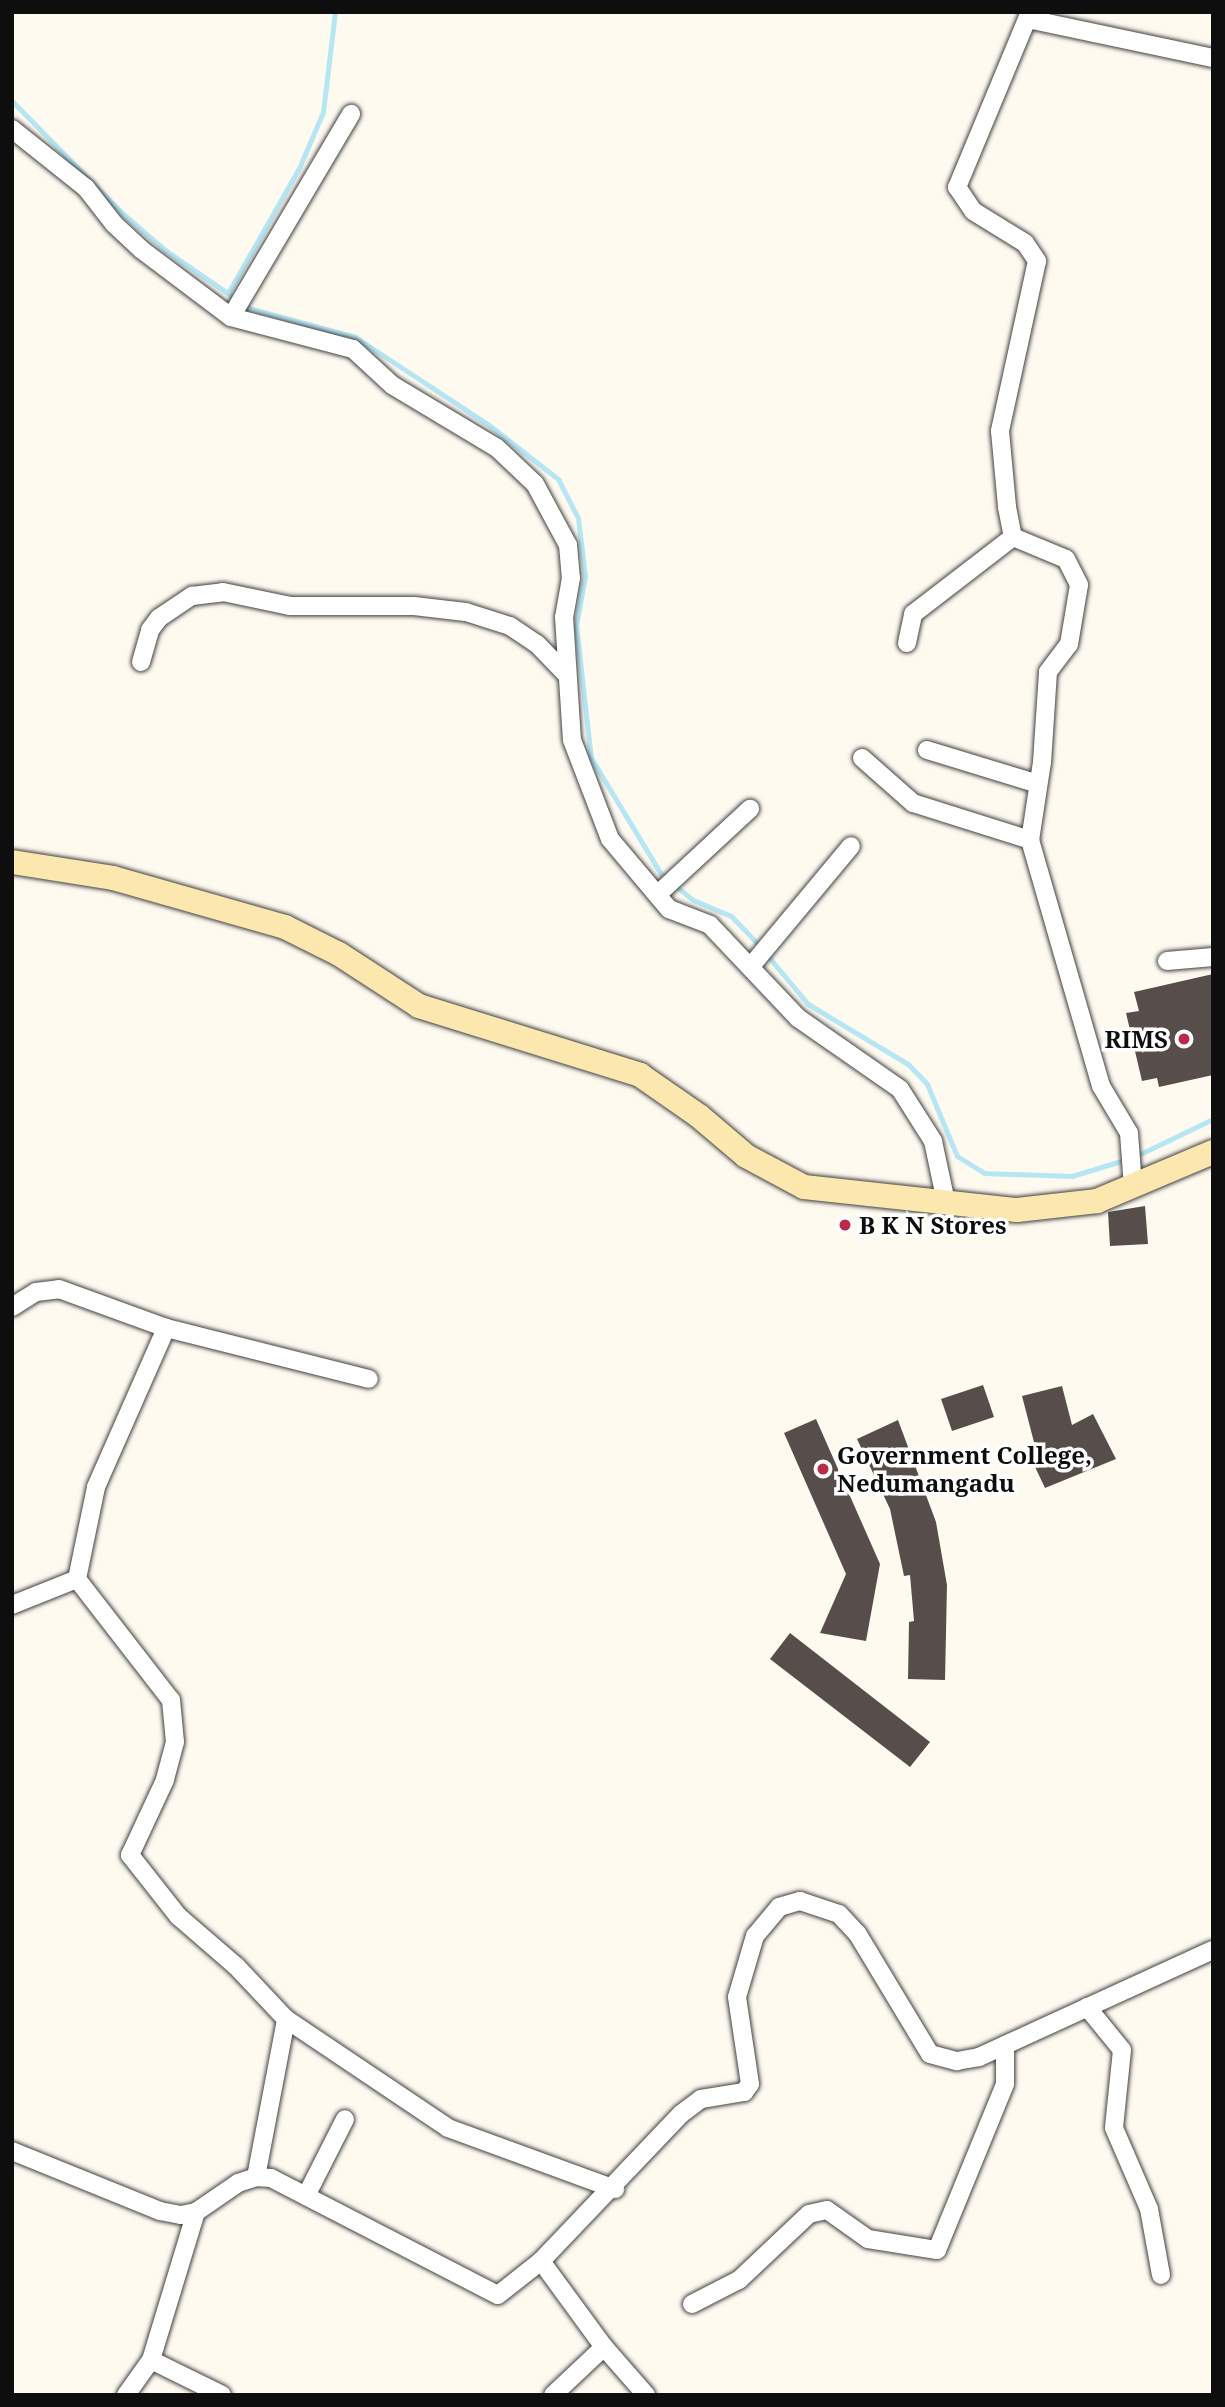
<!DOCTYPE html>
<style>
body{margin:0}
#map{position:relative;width:1225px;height:2407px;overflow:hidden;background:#fffaf0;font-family:"Noto Serif",serif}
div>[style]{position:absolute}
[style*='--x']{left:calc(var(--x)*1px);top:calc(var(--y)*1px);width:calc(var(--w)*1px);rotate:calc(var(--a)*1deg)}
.stream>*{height:5px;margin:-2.5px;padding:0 2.5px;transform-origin:2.5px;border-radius:2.5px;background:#b6e6f4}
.building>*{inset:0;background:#574e4b}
.roads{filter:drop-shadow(0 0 2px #414141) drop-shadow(0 0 2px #414141)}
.minor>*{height:18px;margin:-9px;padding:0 9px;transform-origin:9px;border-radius:9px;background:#fff}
.secondary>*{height:24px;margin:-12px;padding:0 12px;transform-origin:12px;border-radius:12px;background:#fce8ae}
.dots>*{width:19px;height:19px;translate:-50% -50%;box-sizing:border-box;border:4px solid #fff;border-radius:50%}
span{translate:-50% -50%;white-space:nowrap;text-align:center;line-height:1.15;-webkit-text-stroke:7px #fff;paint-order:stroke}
.poi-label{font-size:24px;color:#0e0e0e;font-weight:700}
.right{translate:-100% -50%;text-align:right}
.left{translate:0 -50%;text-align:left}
.frame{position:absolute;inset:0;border:14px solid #0e0e0e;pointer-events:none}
</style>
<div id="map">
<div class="stream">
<div style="--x:12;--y:101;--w:157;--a:45.5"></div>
<div style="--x:122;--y:213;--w:57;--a:40.7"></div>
<div style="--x:165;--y:250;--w:102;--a:34.6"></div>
<div style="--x:249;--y:308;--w:110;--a:15.3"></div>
<div style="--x:355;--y:337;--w:160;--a:33.3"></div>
<div style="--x:489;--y:425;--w:88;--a:38"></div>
<div style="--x:558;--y:479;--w:44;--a:62.9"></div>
<div style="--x:578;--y:518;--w:58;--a:83.1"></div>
<div style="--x:585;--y:576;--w:50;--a:100.4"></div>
<div style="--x:576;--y:625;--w:134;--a:83.6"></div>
<div style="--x:591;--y:758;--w:135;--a:58.9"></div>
<div style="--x:661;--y:874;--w:41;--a:39.1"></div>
<div style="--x:693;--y:900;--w:41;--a:22.8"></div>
<div style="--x:731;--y:916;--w:43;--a:45.9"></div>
<div style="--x:228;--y:293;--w:144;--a:-60.4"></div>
<div style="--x:299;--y:168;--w:61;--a:-66.8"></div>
<div style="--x:323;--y:112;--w:101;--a:-83.2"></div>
<div style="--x:767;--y:955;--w:64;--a:50.1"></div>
<div style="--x:808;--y:1004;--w:117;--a:31"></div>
<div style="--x:908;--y:1064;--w:28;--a:46"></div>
<div style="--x:927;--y:1084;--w:78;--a:67.4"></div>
<div style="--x:957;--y:1156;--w:32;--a:32"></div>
<div style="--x:984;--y:1173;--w:88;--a:2"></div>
<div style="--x:1072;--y:1176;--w:65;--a:-17"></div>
<div style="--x:1134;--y:1157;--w:88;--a:-25.7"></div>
</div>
<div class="building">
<div style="clip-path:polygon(1213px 974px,1213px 1075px,1159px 1087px,1157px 1078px,1142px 1081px,1126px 1013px,1139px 1011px,1134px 992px)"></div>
<div style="clip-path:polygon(1145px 1206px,1148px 1244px,1110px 1246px,1108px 1212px)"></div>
<div style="clip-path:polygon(983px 1385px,994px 1417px,952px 1431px,941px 1399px)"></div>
<div style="clip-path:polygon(1062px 1386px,1072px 1425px,1093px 1414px,1116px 1459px,1045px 1488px,1027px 1450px,1035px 1446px,1022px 1396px)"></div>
<div style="clip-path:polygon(816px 1419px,880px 1564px,866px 1641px,820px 1633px,846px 1574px,784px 1433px)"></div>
<div style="clip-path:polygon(898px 1420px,936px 1522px,947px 1585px,945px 1680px,908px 1679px,909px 1622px,914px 1621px,910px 1575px,904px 1576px,890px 1509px,857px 1439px)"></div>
<div style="clip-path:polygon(790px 1633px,930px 1742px,910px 1767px,770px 1659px)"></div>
</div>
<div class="roads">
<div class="minor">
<div style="--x:1030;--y:12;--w:190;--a:112.6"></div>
<div style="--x:957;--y:187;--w:29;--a:56"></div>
<div style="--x:973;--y:211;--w:61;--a:31.6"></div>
<div style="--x:1025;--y:243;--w:22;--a:56"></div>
<div style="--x:1037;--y:261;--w:174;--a:102.3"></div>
<div style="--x:1000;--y:431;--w:76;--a:84.7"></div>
<div style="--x:1007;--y:507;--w:31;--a:79"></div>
<div style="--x:1013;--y:537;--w:57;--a:22.5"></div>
<div style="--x:1066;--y:559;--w:29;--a:63"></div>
<div style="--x:1079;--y:585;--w:60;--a:99.6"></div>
<div style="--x:1069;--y:644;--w:35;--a:127"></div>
<div style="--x:1048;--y:672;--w:90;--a:93.8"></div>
<div style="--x:1042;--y:762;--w:79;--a:98.7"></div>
<div style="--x:1030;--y:840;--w:256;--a:73.9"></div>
<div style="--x:1101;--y:1086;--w:55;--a:59.2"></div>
<div style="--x:1129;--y:1133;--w:54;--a:85.8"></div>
<div style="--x:1028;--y:19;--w:189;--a:11.9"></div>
<div style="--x:12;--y:129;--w:95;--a:38.6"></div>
<div style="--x:86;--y:188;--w:46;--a:52.1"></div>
<div style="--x:114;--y:224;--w:38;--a:43"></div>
<div style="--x:142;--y:250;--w:111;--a:37"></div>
<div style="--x:231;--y:317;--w:126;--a:14.7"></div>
<div style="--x:353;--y:349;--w:53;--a:42.7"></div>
<div style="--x:392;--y:385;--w:122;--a:31"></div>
<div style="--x:497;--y:448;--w:52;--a:43.5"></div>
<div style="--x:535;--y:484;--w:69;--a:61.6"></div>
<div style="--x:568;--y:545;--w:33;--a:85"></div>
<div style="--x:571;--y:578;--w:40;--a:100"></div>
<div style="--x:564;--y:617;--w:123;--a:86.3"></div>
<div style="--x:572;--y:740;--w:106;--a:69"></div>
<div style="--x:610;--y:839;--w:92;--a:49.9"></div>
<div style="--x:669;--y:909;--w:44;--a:21.3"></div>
<div style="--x:710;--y:925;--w:128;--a:46.6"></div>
<div style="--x:798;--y:1018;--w:124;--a:34.8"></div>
<div style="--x:900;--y:1089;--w:62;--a:57.6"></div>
<div style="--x:933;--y:1141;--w:62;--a:78"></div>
<div style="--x:231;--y:317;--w:236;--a:-59.4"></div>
<div style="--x:907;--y:643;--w:30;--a:-78"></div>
<div style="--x:913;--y:614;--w:126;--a:-37.6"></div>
<div style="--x:141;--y:662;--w:33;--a:-74"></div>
<div style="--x:150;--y:630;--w:15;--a:-53"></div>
<div style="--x:159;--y:618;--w:40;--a:-34"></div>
<div style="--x:192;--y:596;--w:31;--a:-7"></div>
<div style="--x:223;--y:592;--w:68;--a:11.8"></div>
<div style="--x:290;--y:606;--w:124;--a:0"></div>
<div style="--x:414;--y:606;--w:52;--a:6.6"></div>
<div style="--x:466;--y:612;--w:46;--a:17.7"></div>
<div style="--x:510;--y:626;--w:32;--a:34"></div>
<div style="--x:537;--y:644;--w:43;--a:45.9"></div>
<div style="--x:927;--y:750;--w:116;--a:17"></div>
<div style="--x:862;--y:758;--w:68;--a:41.4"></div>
<div style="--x:913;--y:803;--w:123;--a:17.5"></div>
<div style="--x:657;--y:895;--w:127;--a:-42.8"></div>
<div style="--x:1167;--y:961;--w:46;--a:-5"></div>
<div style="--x:751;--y:966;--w:156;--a:-50.2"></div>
<div style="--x:12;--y:1307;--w:28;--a:-32"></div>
<div style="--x:36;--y:1292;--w:23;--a:-7"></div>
<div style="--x:59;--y:1289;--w:114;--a:20"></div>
<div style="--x:166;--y:1328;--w:209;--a:14.1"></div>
<div style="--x:77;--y:1579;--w:153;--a:52.2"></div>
<div style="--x:171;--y:1700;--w:42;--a:84.6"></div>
<div style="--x:175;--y:1742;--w:39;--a:105"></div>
<div style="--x:165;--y:1780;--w:83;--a:115"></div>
<div style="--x:130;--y:1855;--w:78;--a:51.8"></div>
<div style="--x:178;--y:1916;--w:77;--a:40.8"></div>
<div style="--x:236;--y:1966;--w:73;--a:46.7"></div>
<div style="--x:286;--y:2019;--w:195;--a:33.9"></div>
<div style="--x:448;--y:2128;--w:178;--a:20.1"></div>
<div style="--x:12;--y:1605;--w:70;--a:-21.8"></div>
<div style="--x:77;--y:1579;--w:94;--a:-78.3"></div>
<div style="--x:96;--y:1487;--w:174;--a:-66.2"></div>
<div style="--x:1087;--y:2007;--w:55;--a:50.9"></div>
<div style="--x:1122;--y:2050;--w:78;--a:95.9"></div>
<div style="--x:1114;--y:2128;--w:88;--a:66.6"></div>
<div style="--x:1149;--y:2209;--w:67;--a:79.7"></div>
<div style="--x:12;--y:2151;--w:160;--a:22.1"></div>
<div style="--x:160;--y:2211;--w:21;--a:11"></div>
<div style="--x:181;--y:2215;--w:15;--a:-11"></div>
<div style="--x:196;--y:2212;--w:51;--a:-34.6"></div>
<div style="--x:238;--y:2183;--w:19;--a:-18"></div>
<div style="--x:256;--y:2177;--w:15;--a:4"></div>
<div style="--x:271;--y:2178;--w:255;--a:27.3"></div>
<div style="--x:498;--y:2295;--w:55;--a:-38.3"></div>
<div style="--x:541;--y:2261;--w:107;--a:53.8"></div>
<div style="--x:604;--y:2347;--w:64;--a:48.8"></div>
<div style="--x:256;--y:2177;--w:161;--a:-79.2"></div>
<div style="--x:306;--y:2196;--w:86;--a:-63.1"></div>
<div style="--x:541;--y:2261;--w:203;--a:-46.4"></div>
<div style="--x:681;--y:2114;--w:25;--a:-37"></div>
<div style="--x:701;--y:2099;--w:44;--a:-9.2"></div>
<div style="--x:744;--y:2092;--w:10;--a:-53"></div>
<div style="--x:750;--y:2084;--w:88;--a:-98.5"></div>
<div style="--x:737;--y:1997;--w:64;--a:-73.6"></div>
<div style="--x:755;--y:1936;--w:38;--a:-50"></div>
<div style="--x:779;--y:1907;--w:22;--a:-16"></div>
<div style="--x:800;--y:1901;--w:41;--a:18.4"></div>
<div style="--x:839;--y:1914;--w:26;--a:47"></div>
<div style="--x:857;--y:1933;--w:141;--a:58.9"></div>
<div style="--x:930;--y:2054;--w:28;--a:15"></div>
<div style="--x:957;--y:2061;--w:22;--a:-10"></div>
<div style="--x:979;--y:2057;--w:257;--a:-24.6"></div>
<div style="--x:692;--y:2304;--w:53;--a:-27.1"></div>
<div style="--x:739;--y:2280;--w:96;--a:-43.3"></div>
<div style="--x:809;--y:2214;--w:18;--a:-13"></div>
<div style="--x:827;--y:2210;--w:50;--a:35.3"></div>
<div style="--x:868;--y:2239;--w:70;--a:9.1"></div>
<div style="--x:937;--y:2250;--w:179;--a:-67.7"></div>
<div style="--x:1005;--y:2084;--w:39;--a:-90"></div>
<div style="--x:151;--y:2360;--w:79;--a:26.2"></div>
<div style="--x:126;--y:2395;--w:43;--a:-54.5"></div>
<div style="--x:151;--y:2360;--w:155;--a:-73.1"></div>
<div style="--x:553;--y:2395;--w:70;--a:-43.3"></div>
</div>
<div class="secondary">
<div style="--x:12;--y:862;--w:102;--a:9"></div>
<div style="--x:113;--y:878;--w:179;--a:15.9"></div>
<div style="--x:285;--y:927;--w:60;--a:26.6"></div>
<div style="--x:339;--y:954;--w:95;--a:33"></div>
<div style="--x:419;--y:1006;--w:232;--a:17.3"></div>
<div style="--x:640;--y:1075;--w:72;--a:34.8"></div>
<div style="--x:699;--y:1116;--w:62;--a:40.4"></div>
<div style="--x:746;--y:1156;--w:66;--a:28.1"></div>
<div style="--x:804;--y:1187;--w:214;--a:6.2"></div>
<div style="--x:1017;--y:1210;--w:81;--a:-6.4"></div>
<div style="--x:1097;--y:1201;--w:126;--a:-22.9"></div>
</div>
</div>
<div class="dots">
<div style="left:1184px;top:1039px;background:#bb2a46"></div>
<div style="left:845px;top:1225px;background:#bb2a46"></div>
<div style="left:823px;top:1469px;background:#bb2a46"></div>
</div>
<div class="poi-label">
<span class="right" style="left:1168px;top:1039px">RIMS</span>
<span class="left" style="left:859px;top:1225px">B K N Stores</span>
<span class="left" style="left:837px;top:1469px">Government College,<br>Nedumangadu</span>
</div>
<div class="frame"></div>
</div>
